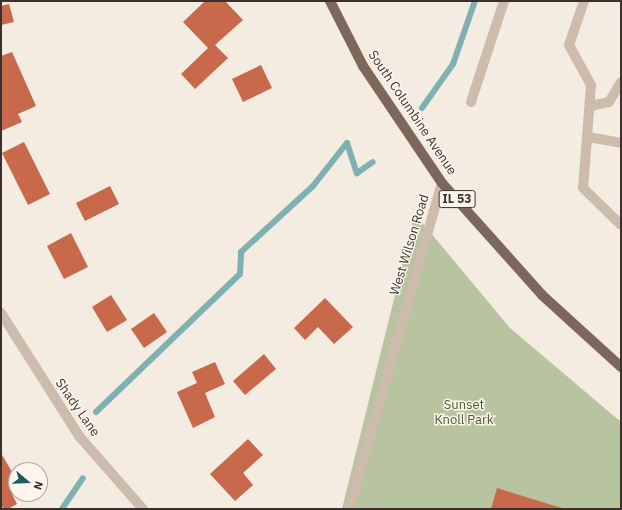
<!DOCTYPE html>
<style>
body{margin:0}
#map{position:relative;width:622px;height:510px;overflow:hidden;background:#f4ebe1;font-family:"IBM Plex Sans",sans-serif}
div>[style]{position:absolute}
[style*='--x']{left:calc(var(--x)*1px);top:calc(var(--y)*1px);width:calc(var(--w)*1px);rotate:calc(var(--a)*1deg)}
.green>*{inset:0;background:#b8c4a0}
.stream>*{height:6px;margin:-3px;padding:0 3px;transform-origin:3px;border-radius:3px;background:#7fb0b2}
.building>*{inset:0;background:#c8694b}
.lane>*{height:10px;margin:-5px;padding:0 5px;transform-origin:5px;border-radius:5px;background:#cdbbac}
.street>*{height:10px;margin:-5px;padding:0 5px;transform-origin:5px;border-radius:5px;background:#cdbbac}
.primary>*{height:10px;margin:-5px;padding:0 5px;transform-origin:5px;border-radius:5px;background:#7d675c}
span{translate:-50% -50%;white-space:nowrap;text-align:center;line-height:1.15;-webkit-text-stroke:3px #fbf5ee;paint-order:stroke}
.shield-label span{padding:1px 3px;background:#fbf5ee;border:1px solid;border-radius:3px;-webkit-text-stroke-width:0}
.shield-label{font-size:12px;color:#3b302b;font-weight:700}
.street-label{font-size:13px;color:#3b302b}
.park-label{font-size:13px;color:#4a5a2e}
.frame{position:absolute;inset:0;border:2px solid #3b302b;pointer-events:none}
.north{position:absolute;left:8px;top:462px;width:40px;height:40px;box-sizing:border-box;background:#fbf5ee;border:1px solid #aea6a0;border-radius:50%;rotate:109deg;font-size:11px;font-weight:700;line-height:16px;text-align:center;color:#3b302b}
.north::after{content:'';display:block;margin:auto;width:14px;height:18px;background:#1f5a5e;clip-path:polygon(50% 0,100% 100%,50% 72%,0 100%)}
</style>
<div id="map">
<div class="green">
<div style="clip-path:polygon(415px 214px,510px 328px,621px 422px,621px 509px,342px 509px)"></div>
</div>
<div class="stream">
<div style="--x:422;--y:108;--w:54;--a:-54.8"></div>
<div style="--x:453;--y:64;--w:67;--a:-70.8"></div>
<div style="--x:96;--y:412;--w:199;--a:-43.8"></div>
<div style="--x:240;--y:274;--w:22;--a:-87"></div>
<div style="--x:241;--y:252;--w:98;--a:-42.5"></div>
<div style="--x:313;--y:186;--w:55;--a:-51.7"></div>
<div style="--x:347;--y:143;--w:32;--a:72"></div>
<div style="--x:357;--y:173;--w:19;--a:-35"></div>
<div style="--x:62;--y:509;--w:37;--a:-56"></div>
</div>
<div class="building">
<div style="clip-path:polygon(205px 1px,225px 1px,243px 20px,215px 45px,228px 58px,195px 89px,181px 74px,208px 48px,183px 22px)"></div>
<div style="clip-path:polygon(9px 4px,14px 22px,1px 25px,1px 6px)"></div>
<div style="clip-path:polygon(12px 52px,36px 106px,18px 114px,22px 122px,1px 131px,1px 56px)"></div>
<div style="clip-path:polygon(261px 65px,272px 88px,243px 102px,232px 79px)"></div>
<div style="clip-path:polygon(24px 142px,50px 194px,28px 205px,2px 153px)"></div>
<div style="clip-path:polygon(110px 186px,119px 204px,85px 221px,76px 203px)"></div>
<div style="clip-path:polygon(71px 233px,88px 267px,64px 279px,47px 246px)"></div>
<div style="clip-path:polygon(111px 295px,127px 320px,107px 332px,92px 307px)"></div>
<div style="clip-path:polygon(325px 298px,353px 327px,334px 344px,318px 327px,305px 340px,294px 328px)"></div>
<div style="clip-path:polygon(154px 313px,167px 332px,144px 348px,131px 329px)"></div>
<div style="clip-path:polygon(264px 354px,276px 369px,245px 395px,233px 381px)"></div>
<div style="clip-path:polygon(215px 362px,225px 384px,205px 393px,215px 417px,193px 428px,177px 392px,197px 383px,192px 372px)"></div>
<div style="clip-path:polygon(248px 439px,263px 455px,243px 473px,253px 485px,235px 501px,210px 474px)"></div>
<div style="clip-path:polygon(1px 453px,16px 479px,16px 492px,12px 494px,17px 504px,8px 509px,1px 507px)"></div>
<div style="clip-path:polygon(497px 488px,565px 509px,491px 509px)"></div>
</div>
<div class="lane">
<div style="--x:584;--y:1;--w:46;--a:108.8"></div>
<div style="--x:569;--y:45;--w:46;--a:61.2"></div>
<div style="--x:591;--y:85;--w:103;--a:94.4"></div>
<div style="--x:583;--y:188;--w:53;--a:44.2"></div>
<div style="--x:590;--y:106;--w:19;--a:-12"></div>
<div style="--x:609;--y:102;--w:23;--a:-59"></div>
<div style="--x:588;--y:137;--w:34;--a:10"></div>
</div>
<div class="street">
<div style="--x:471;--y:102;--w:106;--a:-71.9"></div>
<div style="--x:1;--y:313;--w:146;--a:57.6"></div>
<div style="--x:79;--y:436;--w:97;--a:48.8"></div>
<div style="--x:349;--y:509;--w:339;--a:-74.1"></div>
</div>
<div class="primary">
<div style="--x:330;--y:1;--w:73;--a:63.1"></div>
<div style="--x:363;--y:66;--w:141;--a:56"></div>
<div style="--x:442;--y:183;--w:150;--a:48.2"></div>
<div style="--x:542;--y:295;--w:107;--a:42.3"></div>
</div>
<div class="shield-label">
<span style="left:457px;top:199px">IL 53</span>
</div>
<div class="street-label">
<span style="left:412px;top:113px;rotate:56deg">South Columbine Avenue</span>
<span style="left:410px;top:245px;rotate:-73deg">West Wilson Road</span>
<span style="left:77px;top:408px;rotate:55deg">Shady Lane</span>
</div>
<div class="park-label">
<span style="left:464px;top:413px">Sunset<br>Knoll Park</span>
</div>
<div class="frame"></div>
<div class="north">N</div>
</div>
